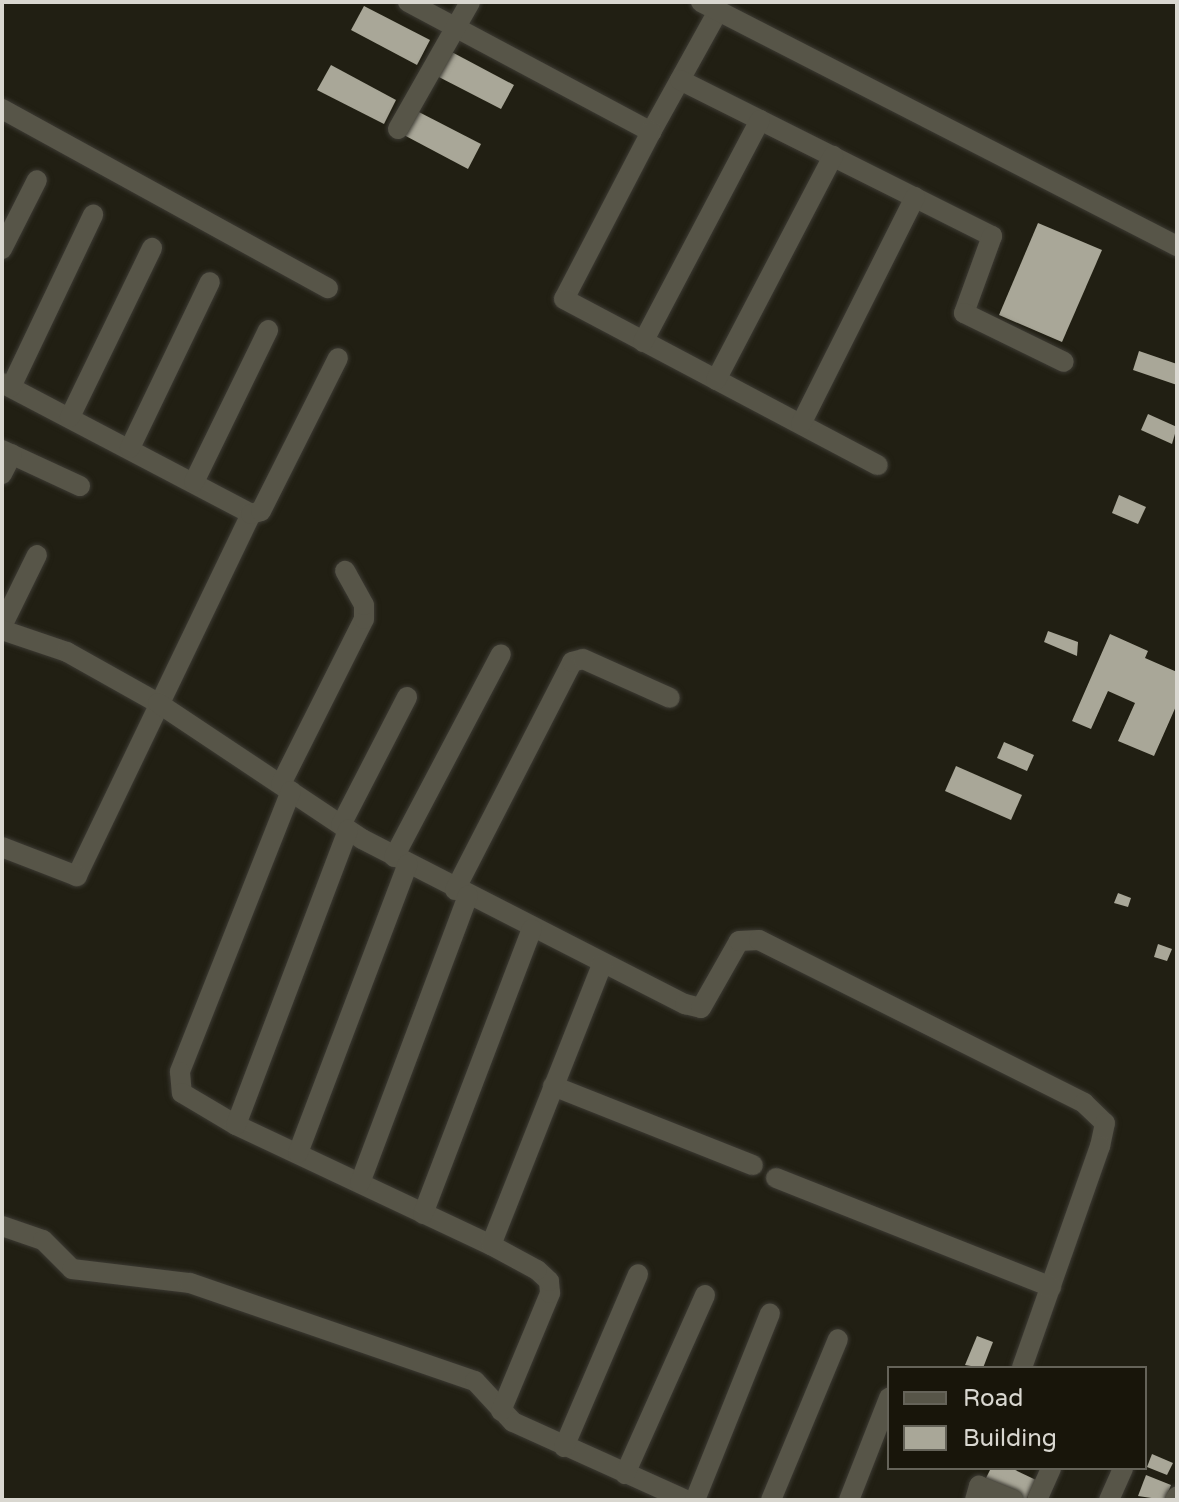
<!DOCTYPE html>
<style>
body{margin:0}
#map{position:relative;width:1179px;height:1502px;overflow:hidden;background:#211f13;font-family:"Varela Round",sans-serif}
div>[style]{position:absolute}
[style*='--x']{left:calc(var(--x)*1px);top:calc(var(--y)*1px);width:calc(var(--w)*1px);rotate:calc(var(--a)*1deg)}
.building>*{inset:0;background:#a9a798}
.roads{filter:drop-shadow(0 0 2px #3c3a33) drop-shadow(0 0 2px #3c3a33)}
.minor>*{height:20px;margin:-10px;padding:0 10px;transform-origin:10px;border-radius:10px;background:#575548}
span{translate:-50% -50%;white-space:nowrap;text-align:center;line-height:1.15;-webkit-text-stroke:8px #18150a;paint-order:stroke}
.frame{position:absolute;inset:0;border:4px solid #d9d7d0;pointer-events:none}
.legend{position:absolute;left:887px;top:1366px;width:260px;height:104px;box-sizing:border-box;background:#18150a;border:2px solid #656359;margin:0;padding:10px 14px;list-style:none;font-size:24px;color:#d9d7d0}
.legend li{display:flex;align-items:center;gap:16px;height:40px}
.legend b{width:40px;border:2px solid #656359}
</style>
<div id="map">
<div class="building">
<div style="clip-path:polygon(364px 6px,430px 40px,417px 65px,351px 30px)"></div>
<div style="clip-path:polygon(448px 50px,514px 85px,501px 109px,435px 75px)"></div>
<div style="clip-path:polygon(331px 65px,396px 100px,384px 124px,317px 90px)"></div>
<div style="clip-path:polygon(415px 110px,481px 144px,468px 169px,402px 134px)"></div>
<div style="clip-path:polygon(1038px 223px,1102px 250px,1062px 342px,999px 315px)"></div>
<div style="clip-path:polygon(1139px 351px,1177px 364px,1177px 385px,1133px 370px)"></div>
<div style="clip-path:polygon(1148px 414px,1177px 427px,1172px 444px,1141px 430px)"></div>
<div style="clip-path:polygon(1119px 495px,1146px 507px,1138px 524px,1112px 513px)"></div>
<div style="clip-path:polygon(1048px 631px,1078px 642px,1077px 656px,1044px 642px)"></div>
<div style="clip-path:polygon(1110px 634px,1148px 651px,1145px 658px,1177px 672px,1177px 704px,1154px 756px,1118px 741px,1135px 703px,1108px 691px,1091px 729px,1072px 721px)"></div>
<div style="clip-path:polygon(1004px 742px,1034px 755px,1027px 771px,997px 758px)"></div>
<div style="clip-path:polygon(956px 766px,1022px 795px,1011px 820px,945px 791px)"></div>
<div style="clip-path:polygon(1118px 893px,1131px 898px,1128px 907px,1114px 903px)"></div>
<div style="clip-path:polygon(1158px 944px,1172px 949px,1167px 961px,1154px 957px)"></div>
<div style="clip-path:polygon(977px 1336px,993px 1342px,983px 1368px,965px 1365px)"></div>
<div style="clip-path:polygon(1152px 1454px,1173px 1463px,1167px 1475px,1147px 1467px)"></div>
<div style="clip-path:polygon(991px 1468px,1011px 1468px,1036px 1480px,1026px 1500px,984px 1482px)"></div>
<div style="clip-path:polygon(1146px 1475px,1171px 1485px,1165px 1500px,1138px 1496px)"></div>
</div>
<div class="roads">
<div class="minor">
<div style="--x:408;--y:2;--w:276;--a:28.1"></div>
<div style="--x:651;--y:132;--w:138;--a:-61"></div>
<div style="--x:701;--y:2;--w:535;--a:27.14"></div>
<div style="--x:680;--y:80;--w:349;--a:26.6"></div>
<div style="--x:992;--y:236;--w:82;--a:110"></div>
<div style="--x:964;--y:313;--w:111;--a:26.1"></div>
<div style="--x:2;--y:109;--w:372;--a:28.8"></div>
<div style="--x:398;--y:129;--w:146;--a:-60.4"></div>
<div style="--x:651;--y:132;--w:188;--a:117.5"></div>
<div style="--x:564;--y:299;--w:355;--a:27.9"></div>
<div style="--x:2;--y:249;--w:77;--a:-63.1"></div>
<div style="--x:643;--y:342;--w:251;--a:-62.2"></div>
<div style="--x:716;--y:380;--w:253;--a:-62.4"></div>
<div style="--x:2;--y:383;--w:281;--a:27.7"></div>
<div style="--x:251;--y:514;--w:402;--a:115.7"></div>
<div style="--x:77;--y:876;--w:80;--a:-158.9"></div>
<div style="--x:11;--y:387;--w:191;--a:-64.5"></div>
<div style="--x:70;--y:417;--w:188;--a:-64.1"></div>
<div style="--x:801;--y:424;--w:254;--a:-63.3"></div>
<div style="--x:130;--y:448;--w:184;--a:-64.3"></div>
<div style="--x:2;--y:450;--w:86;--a:24.8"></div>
<div style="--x:2;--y:474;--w:22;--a:-63"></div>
<div style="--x:194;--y:482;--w:169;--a:-64"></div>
<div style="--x:251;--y:514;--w:10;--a:-17"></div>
<div style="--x:261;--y:511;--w:171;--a:-63.3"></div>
<div style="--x:2;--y:626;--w:79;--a:-63.8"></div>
<div style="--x:2;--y:630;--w:69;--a:18.7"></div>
<div style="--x:67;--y:652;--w:104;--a:29.3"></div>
<div style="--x:158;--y:703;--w:245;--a:33.7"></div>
<div style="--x:362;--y:839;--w:363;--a:27.1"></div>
<div style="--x:685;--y:1004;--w:16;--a:14"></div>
<div style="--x:701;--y:1008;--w:77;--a:-60.4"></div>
<div style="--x:739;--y:941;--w:20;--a:-3"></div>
<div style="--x:759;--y:940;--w:364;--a:26.6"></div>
<div style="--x:1084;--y:1103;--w:29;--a:44"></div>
<div style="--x:1105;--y:1123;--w:24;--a:102"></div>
<div style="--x:1100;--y:1146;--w:235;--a:109.4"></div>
<div style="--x:281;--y:784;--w:185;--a:-63.3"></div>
<div style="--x:364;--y:619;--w:14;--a:-90"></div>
<div style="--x:364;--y:605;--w:39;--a:-119"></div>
<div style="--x:291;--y:791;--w:302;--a:111.6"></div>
<div style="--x:180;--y:1072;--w:21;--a:85"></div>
<div style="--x:182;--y:1093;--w:63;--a:30.7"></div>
<div style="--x:236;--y:1125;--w:282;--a:25.2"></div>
<div style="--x:341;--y:825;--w:144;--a:-62.7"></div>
<div style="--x:394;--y:857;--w:229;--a:-62.2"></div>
<div style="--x:455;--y:890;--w:256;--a:-62.8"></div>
<div style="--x:572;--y:662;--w:11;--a:-15"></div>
<div style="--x:583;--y:659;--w:95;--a:24.1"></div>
<div style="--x:553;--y:1086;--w:215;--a:21.6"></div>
<div style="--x:236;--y:1125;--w:316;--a:-69.2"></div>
<div style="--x:298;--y:1153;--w:309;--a:-69.2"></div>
<div style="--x:776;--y:1178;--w:296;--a:21.6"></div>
<div style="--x:360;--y:1183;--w:307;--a:-69.4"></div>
<div style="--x:423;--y:1214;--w:305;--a:-69.1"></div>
<div style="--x:2;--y:1226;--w:43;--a:18.9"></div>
<div style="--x:43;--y:1240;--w:41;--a:45"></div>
<div style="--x:72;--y:1269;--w:119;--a:6.8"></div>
<div style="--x:190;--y:1283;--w:301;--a:19"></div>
<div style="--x:475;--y:1381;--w:56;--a:47.2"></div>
<div style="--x:513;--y:1422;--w:190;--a:24.3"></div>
<div style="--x:501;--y:1411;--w:128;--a:-67.4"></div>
<div style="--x:550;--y:1293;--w:12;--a:-95"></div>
<div style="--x:549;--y:1281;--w:16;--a:-137"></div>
<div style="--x:537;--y:1270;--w:52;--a:-151.5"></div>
<div style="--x:491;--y:1245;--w:301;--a:-68.4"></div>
<div style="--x:564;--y:1447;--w:188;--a:-66.8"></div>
<div style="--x:625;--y:1474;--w:196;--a:-65.9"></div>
<div style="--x:695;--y:1500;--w:201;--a:-68.1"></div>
<div style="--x:771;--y:1500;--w:174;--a:-67.4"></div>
<div style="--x:849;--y:1500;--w:110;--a:-68.6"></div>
<div style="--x:975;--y:1500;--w:15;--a:-74"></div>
<div style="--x:979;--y:1486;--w:37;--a:22"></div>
<div style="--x:1037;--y:1500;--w:35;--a:-66"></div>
<div style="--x:1109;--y:1500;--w:35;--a:-66"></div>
<div style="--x:1175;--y:1500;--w:4;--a:-63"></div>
</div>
</div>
<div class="frame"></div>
<ul class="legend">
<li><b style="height:10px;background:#575548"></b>Road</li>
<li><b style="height:22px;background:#a9a798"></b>Building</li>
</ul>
</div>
